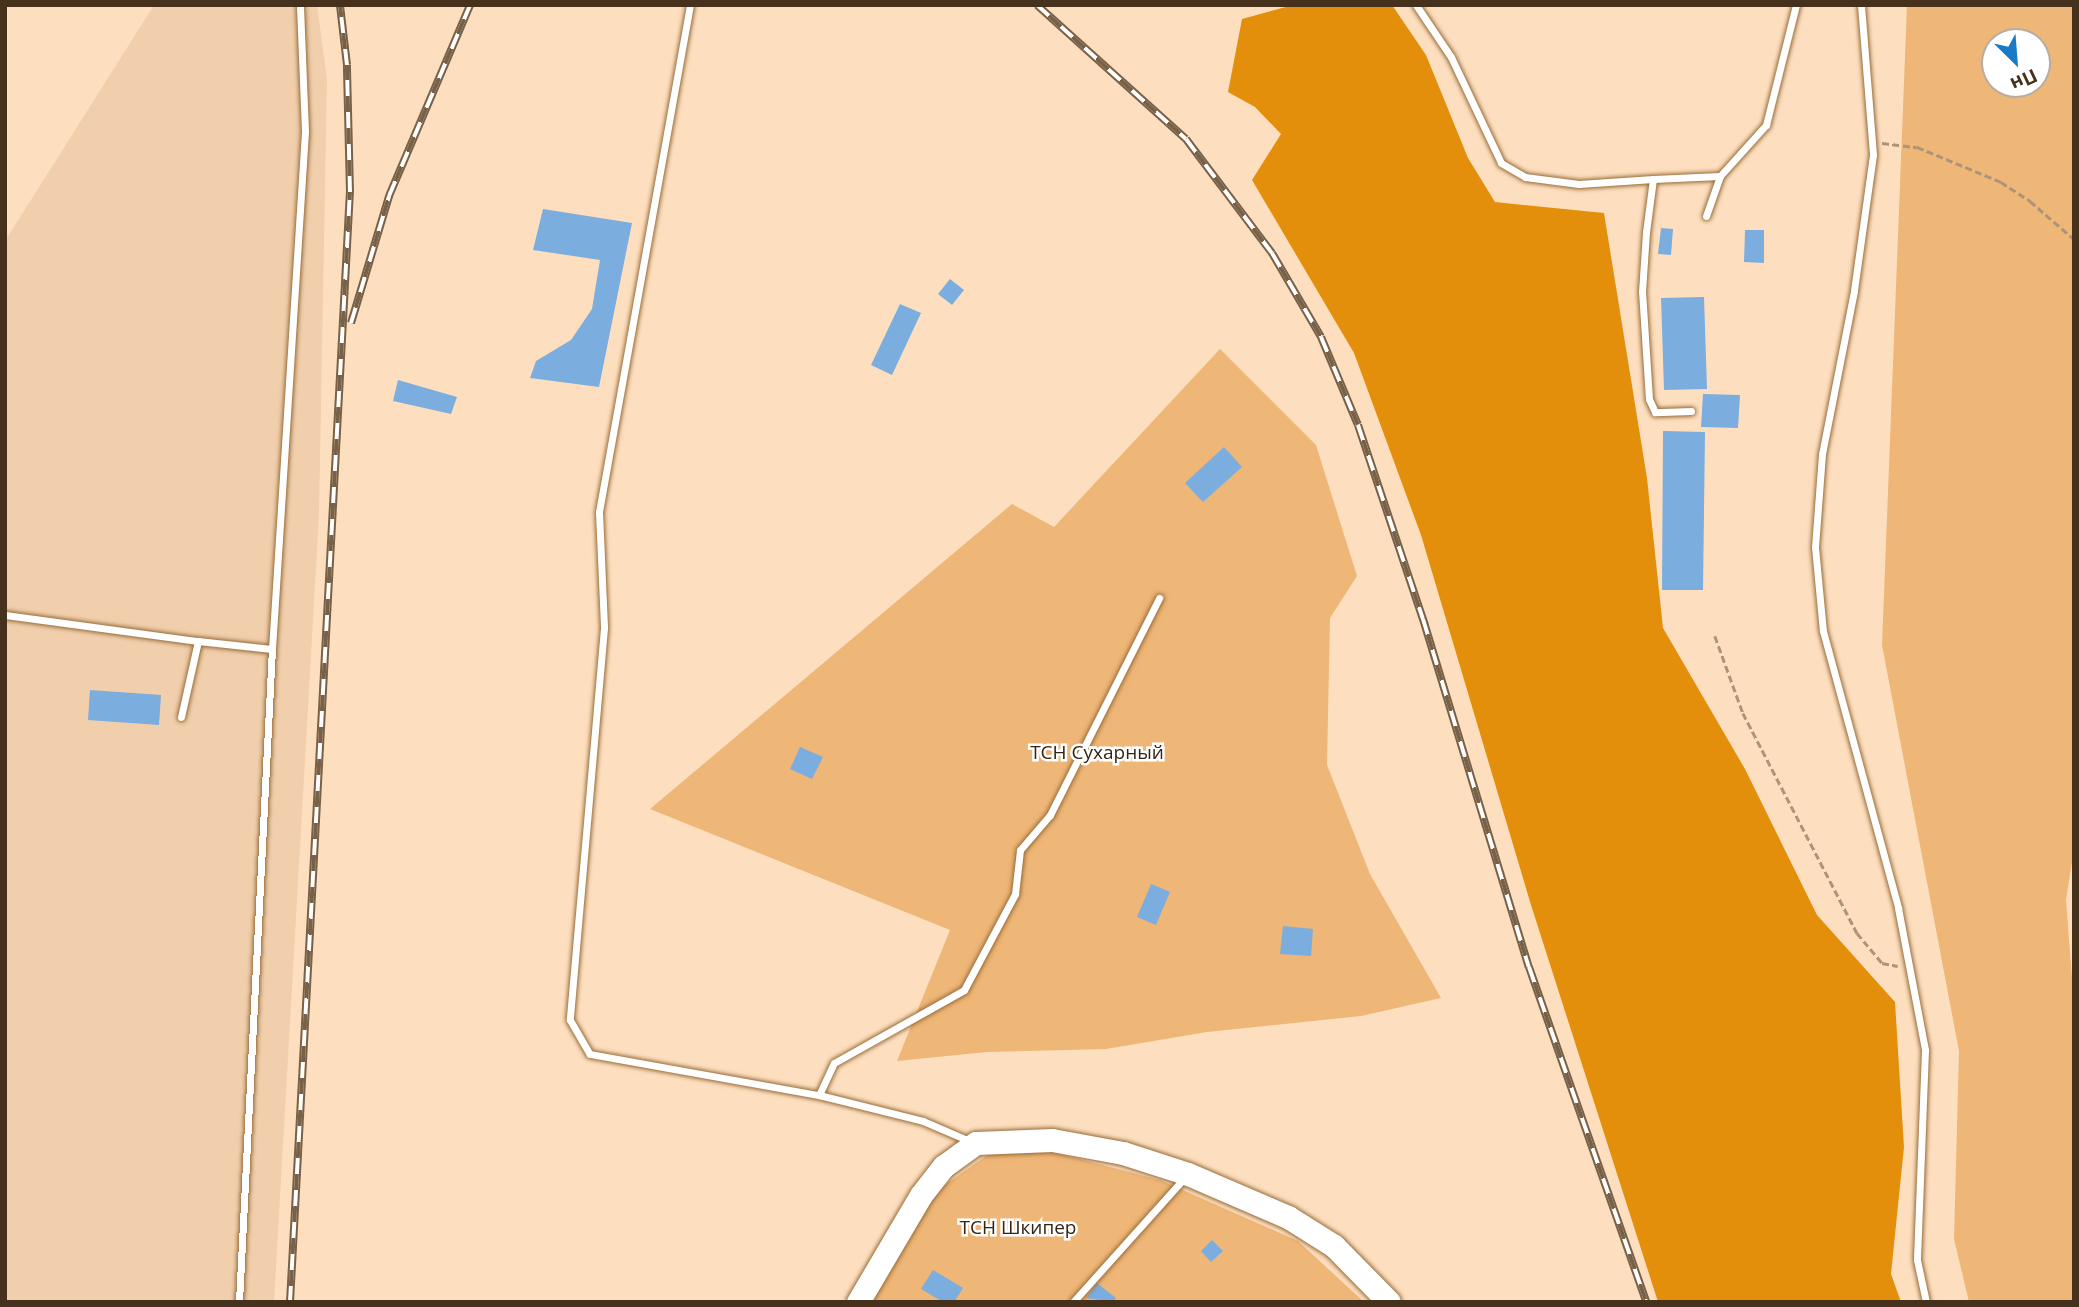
<!DOCTYPE html>
<meta charset="utf-8">
<style>
body{margin:0}
#map{position:relative;width:2079px;height:1307px;overflow:hidden;background:#fddfbf;font-family:"Open Sans",sans-serif}
div>[style]{position:absolute}
[style*='--x']{left:calc(var(--x)*1px);top:calc(var(--y)*1px);width:calc(var(--w)*1px);rotate:calc(var(--a)*1deg)}
.built>*{inset:0;background:#f1cfad}
.green>*{inset:0;background:#eeb677}
.forest>*{inset:0;background:#e38f0c}
.building>*{inset:0;background:#7badde}
.path>*{height:2.5px;margin-top:-1.25px;transform-origin:0;background:repeating-linear-gradient(90deg,#ad9378 0 7px,transparent 0 10.5px)}
.roads{filter:drop-shadow(0 0 2px #996c38) drop-shadow(0 0 2px #996c38)}
.service>*{height:7px;margin:-3.5px;padding:0 3.5px;transform-origin:3.5px;border-radius:3.5px;background:#fff}
.primary>*{height:23px;margin:-11.5px;padding:0 11.5px;transform-origin:11.5px;border-radius:11.5px;background:#fff}
.rail>*{height:8px;margin-top:-4px;transform-origin:0;background:repeating-linear-gradient(90deg,#fff 0 16px,#786149 0 32px);box-sizing:border-box;border-block:2px solid #786149}
span{translate:-50% -50%;white-space:nowrap;text-align:center;line-height:1.15;-webkit-text-stroke:5px #fff;paint-order:stroke}
.park-label{font-size:19px;color:#352614}
.frame{position:absolute;inset:0;border:7px solid #46321c;pointer-events:none}
.north{position:absolute;left:1981px;top:28px;width:70px;height:70px;box-sizing:border-box;background:#fff;border:2px solid #b5ada4;border-radius:50%;rotate:155deg;font-size:19px;font-weight:700;line-height:28px;text-align:center;color:#46321c}
.north::after{content:'';display:block;margin:auto;width:24px;height:32px;background:#197bc6;clip-path:polygon(50% 0,100% 100%,50% 72%,0 100%)}
</style>
<div id="map">
<div class="built">
<div style="clip-path:polygon(154px 5px,317px 5px,327px 79px,319px 515px,274px 1302px,5px 1302px,5px 241px)"></div>
</div>
<div class="green">
<div style="clip-path:polygon(evenodd,1907px 5px,2074px 5px,2074px 849px,2066px 900px,2074px 1004px,2074px 1302px,1969px 1302px,1954px 1239px,1959px 1051px,1882px 645px,1907px 5px,1995px 42px,2037px 42px,2037px 84px,1995px 84px,1995px 42px)"></div>
<div style="clip-path:polygon(1220px 349px,1316px 445px,1357px 576px,1330px 618px,1327px 765px,1370px 874px,1441px 998px,1361px 1016px,1207px 1032px,1106px 1049px,987px 1052px,897px 1061px,950px 930px,650px 809px,1012px 504px,1054px 527px)"></div>
<div style="clip-path:polygon(1048px 1151px,1160px 1180px,1298px 1241px,1364px 1302px,871px 1302px,935px 1192px,989px 1154px)"></div>
</div>
<div class="forest">
<div style="clip-path:polygon(1293px 5px,1392px 5px,1426px 55px,1468px 158px,1495px 202px,1604px 213px,1647px 478px,1663px 628px,1745px 769px,1817px 915px,1895px 1002px,1904px 1147px,1891px 1274px,1901px 1302px,1658px 1302px,1531px 905px,1421px 535px,1354px 353px,1252px 180px,1281px 134px,1255px 107px,1228px 92px,1242px 19px)"></div>
</div>
<div class="building">
<div style="clip-path:polygon(543px 209px,632px 223px,599px 387px,530px 378px,536px 361px,571px 340px,592px 309px,600px 260px,533px 250px)"></div>
<div style="clip-path:polygon(1661px 228px,1673px 229px,1671px 255px,1658px 254px)"></div>
<div style="clip-path:polygon(1745px 230px,1764px 230px,1764px 263px,1744px 262px)"></div>
<div style="clip-path:polygon(950px 279px,964px 290px,952px 305px,938px 294px)"></div>
<div style="clip-path:polygon(1704px 297px,1707px 389px,1664px 390px,1661px 298px)"></div>
<div style="clip-path:polygon(900px 304px,921px 313px,892px 375px,871px 365px)"></div>
<div style="clip-path:polygon(398px 380px,457px 397px,451px 414px,393px 401px)"></div>
<div style="clip-path:polygon(1703px 394px,1740px 395px,1738px 428px,1701px 427px)"></div>
<div style="clip-path:polygon(1663px 431px,1705px 432px,1703px 590px,1662px 590px)"></div>
<div style="clip-path:polygon(1224px 447px,1242px 467px,1203px 502px,1185px 483px)"></div>
<div style="clip-path:polygon(90px 690px,161px 695px,159px 725px,88px 720px)"></div>
<div style="clip-path:polygon(800px 747px,823px 757px,812px 779px,790px 769px)"></div>
<div style="clip-path:polygon(1151px 884px,1170px 892px,1156px 925px,1137px 917px)"></div>
<div style="clip-path:polygon(1283px 926px,1313px 929px,1311px 956px,1280px 954px)"></div>
<div style="clip-path:polygon(1212px 1240px,1223px 1251px,1211px 1262px,1201px 1251px)"></div>
<div style="clip-path:polygon(933px 1270px,963px 1288px,954px 1302px,943px 1302px,921px 1289px)"></div>
<div style="clip-path:polygon(1097px 1283px,1116px 1298px,1113px 1302px,1086px 1298px)"></div>
</div>
<div class="path">
<div style="--x:1882;--y:143;--w:35;--a:7"></div>
<div style="--x:1917;--y:147;--w:91;--a:22.6"></div>
<div style="--x:2001;--y:182;--w:35;--a:33"></div>
<div style="--x:2030;--y:201;--w:58;--a:40.8"></div>
<div style="--x:1715;--y:636;--w:82;--a:70"></div>
<div style="--x:1743;--y:713;--w:248;--a:62.6"></div>
<div style="--x:1857;--y:933;--w:39;--a:50"></div>
<div style="--x:1882;--y:963;--w:16;--a:11"></div>
</div>
<div class="roads">
<div class="service">
<div style="--x:690;--y:5;--w:515;--a:100.18"></div>
<div style="--x:599;--y:512;--w:116;--a:87.5"></div>
<div style="--x:604;--y:628;--w:393;--a:95"></div>
<div style="--x:570;--y:1020;--w:39;--a:60"></div>
<div style="--x:590;--y:1054;--w:233;--a:10.2"></div>
<div style="--x:819;--y:1095;--w:107;--a:14"></div>
<div style="--x:923;--y:1121;--w:53;--a:23.2"></div>
<div style="--x:1416;--y:5;--w:63;--a:56.1"></div>
<div style="--x:1451;--y:57;--w:117;--a:64.7"></div>
<div style="--x:1501;--y:163;--w:28;--a:30"></div>
<div style="--x:1525;--y:177;--w:54;--a:7.4"></div>
<div style="--x:1579;--y:184;--w:74;--a:-3.9"></div>
<div style="--x:1861;--y:5;--w:150;--a:85.4"></div>
<div style="--x:1873;--y:155;--w:137;--a:98"></div>
<div style="--x:1854;--y:291;--w:166;--a:101.1"></div>
<div style="--x:1822;--y:454;--w:93;--a:94.3"></div>
<div style="--x:1815;--y:547;--w:84;--a:84.6"></div>
<div style="--x:1823;--y:631;--w:287;--a:74.8"></div>
<div style="--x:1898;--y:908;--w:145;--a:79.2"></div>
<div style="--x:1925;--y:1050;--w:210;--a:92.2"></div>
<div style="--x:1917;--y:1260;--w:43;--a:77.9"></div>
<div style="--x:1706;--y:216;--w:42;--a:-70.7"></div>
<div style="--x:1720;--y:176;--w:69;--a:-48"></div>
<div style="--x:1766;--y:125;--w:124;--a:-76"></div>
<div style="--x:1691;--y:411;--w:36;--a:178"></div>
<div style="--x:1655;--y:412;--w:14;--a:-115"></div>
<div style="--x:1649;--y:399;--w:107;--a:-93.7"></div>
<div style="--x:1642;--y:292;--w:60;--a:-86.2"></div>
<div style="--x:1646;--y:232;--w:53;--a:-82.5"></div>
<div style="--x:1653;--y:179;--w:67;--a:-2.6"></div>
<div style="--x:5;--y:615;--w:195;--a:7.7"></div>
<div style="--x:181;--y:717;--w:78;--a:-77.4"></div>
<div style="--x:198;--y:641;--w:74;--a:6.2"></div>
<div style="--x:819;--y:1095;--w:35;--a:-65"></div>
<div style="--x:834;--y:1063;--w:149;--a:-29.3"></div>
<div style="--x:964;--y:990;--w:109;--a:-62"></div>
<div style="--x:1015;--y:894;--w:44;--a:-83.5"></div>
<div style="--x:1020;--y:850;--w:46;--a:-49.4"></div>
<div style="--x:1050;--y:815;--w:243;--a:-63.3"></div>
<div style="--x:239;--y:1302;--w:654;--a:-87.11"></div>
<div style="--x:272;--y:649;--w:519;--a:-86.35"></div>
<div style="--x:305;--y:131;--w:126;--a:-92.3"></div>
<div style="--x:1073;--y:1302;--w:168;--a:-48.1"></div>
</div>
<div class="primary">
<div style="--x:858;--y:1302;--w:124;--a:-59.5"></div>
<div style="--x:921;--y:1195;--w:37;--a:-52"></div>
<div style="--x:944;--y:1166;--w:39;--a:-36"></div>
<div style="--x:976;--y:1143;--w:76;--a:-2.3"></div>
<div style="--x:1052;--y:1140;--w:72;--a:10.4"></div>
<div style="--x:1123;--y:1153;--w:68;--a:17.9"></div>
<div style="--x:1188;--y:1174;--w:109;--a:23.3"></div>
<div style="--x:1288;--y:1217;--w:54;--a:32.2"></div>
<div style="--x:1334;--y:1246;--w:78;--a:45.5"></div>
</div>
</div>
<div class="rail">
<div style="--x:1037;--y:5;--w:200;--a:42"></div>
<div style="--x:1186;--y:139;--w:143;--a:53"></div>
<div style="--x:1272;--y:253;--w:97;--a:59.7"></div>
<div style="--x:1321;--y:337;--w:95;--a:67.2"></div>
<div style="--x:1358;--y:425;--w:205;--a:71.5"></div>
<div style="--x:1423;--y:619;--w:364;--a:73.1"></div>
<div style="--x:1529;--y:967;--w:355;--a:70.7"></div>
<div style="--x:351;--y:323;--w:133;--a:-73.3"></div>
<div style="--x:389;--y:196;--w:207;--a:-67"></div>
<div style="--x:290;--y:1302;--w:1112;--a:-86.91"></div>
<div style="--x:350;--y:192;--w:127;--a:-91.4"></div>
<div style="--x:347;--y:65;--w:60;--a:-96.7"></div>
</div>
<div class="park-label">
<span style="left:1097px;top:753px">ТСН Сухарный</span>
<span style="left:1018px;top:1228px">ТСН Шкипер</span>
</div>
<div class="frame"></div>
<div class="north">Пн</div>
</div>
